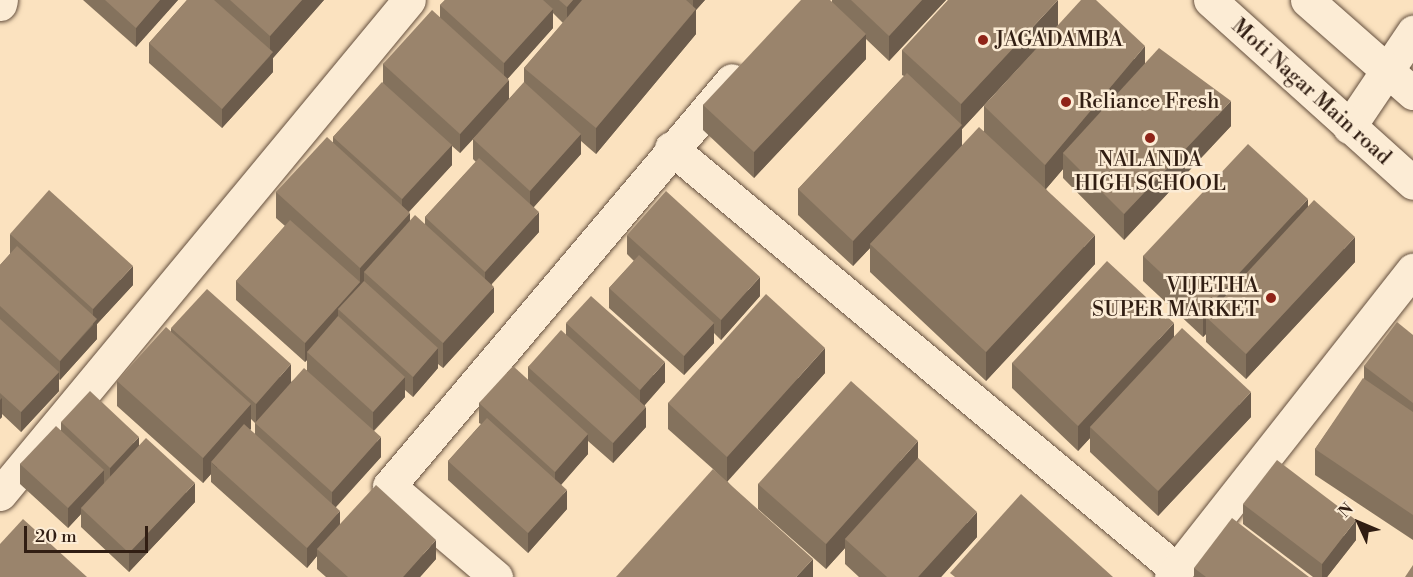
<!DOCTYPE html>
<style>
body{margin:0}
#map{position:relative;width:1413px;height:577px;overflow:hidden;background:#fbe2bf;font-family:"Libre Bodoni",serif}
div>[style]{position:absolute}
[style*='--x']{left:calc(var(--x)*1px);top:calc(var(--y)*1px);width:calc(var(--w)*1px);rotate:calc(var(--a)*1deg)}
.roads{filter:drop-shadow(0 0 2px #644f3e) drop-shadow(0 0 2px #644f3e)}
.minor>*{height:33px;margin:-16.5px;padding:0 16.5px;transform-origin:16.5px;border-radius:16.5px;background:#fcecd5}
.tertiary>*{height:33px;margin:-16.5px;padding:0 16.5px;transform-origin:16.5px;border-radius:16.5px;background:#fcecd5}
.wall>*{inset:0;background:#84725d}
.shaded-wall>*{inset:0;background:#6c5c4c}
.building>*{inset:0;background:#9a846c}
.dots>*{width:16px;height:16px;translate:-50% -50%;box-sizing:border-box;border:3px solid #fcecd5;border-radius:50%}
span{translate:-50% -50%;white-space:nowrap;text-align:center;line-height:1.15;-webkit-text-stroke:5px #fcecd5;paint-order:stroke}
.poi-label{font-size:21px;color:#311e13}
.left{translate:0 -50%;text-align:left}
.right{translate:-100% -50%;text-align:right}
.street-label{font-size:21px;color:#311e13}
.north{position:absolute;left:1329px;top:493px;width:60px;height:60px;-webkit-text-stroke:4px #fcecd5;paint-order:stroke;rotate:314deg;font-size:16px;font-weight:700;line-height:24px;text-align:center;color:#311e13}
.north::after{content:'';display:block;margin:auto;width:21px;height:27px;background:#311e13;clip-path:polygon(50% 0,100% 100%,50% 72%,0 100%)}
.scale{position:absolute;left:24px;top:526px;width:124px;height:27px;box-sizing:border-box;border:3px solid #311e13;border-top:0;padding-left:8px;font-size:18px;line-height:21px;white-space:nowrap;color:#311e13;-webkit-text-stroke:4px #fcecd5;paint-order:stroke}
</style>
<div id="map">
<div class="roads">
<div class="minor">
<div style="--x:0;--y:4;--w:4;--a:-76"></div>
<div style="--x:1349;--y:127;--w:115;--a:-56"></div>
<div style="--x:671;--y:148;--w:659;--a:39.83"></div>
<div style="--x:0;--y:494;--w:641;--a:-50.38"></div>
<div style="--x:496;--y:577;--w:140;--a:-139.6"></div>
<div style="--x:389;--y:486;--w:531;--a:-49.81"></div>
<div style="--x:1171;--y:577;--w:391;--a:-51.8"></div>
</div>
<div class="tertiary">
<div style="--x:1210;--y:0;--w:273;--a:42"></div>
<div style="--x:1307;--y:0;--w:141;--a:41.3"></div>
</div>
</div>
<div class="wall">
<div style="clip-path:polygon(83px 0,178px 0,136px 47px)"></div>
<div style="clip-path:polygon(187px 0,324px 0,273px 58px,273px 72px,222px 128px,149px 63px,149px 43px)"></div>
<div style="clip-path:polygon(evenodd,445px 0,705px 0,696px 10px,696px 34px,596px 154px,581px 141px,581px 154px,534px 207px,539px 232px,492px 284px,494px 312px,443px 368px,438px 364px,438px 368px,413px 397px,405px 390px,405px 397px,374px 431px,381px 457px,336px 507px,340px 524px,436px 559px,420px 577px,326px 577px,317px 569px,317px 556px,307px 568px,211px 482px,211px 474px,203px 483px,117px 406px,117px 381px,171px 332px,171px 328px,291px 382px,307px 370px,307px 360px,305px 362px,236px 300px,236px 281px,285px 226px,276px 218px,276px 192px,333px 142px,333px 137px,383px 83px,383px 64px,440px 17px,440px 5px,445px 0,553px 13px,563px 23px,524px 68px,524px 83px,509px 99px,508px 78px,553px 28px,553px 13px,445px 0,479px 133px,473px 139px,473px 159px,476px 162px,425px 217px,425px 224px,410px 221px,409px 212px,452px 165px,452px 146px,460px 153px,479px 133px,445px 0,251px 419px,255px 423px,255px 434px,250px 430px,251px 419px)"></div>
<div style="clip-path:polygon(832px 0,946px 0,889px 61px,866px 39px,866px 59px,754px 178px,703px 130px,703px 105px,832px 2px)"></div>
<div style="clip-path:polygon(evenodd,1058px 25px,1145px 64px,1231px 126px,1124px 240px,1063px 178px,1063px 169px,1046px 189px,1095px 264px,986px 381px,870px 272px,870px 248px,853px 266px,798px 215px,798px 189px,904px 76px,902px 75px,902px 50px,1058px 25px,1041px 44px,984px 106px,984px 131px,962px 146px,962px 129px,1041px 44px)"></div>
<div style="clip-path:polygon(1308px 207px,1355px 262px,1246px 379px,1206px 342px,1206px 334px,1203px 337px,1143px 281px,1143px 256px)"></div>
<div style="clip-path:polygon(10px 234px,133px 285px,97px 324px,97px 339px,60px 380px,59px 379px,59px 391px,21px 432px,2px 414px,2px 417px,0 419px,0 265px,10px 254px)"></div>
<div style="clip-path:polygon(627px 235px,760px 296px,721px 340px,714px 333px,714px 343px,684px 375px,609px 308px,609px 288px,634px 261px,627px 254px)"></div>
<div style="clip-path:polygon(566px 323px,665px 382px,645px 405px,646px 427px,613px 463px,588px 441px,588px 454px,561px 484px,567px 509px,528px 553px,448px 480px,448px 461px,481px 424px,479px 423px,479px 403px,528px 380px,528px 367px,566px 335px)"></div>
<div style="clip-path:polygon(1413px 335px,1413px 540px,1315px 475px,1315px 449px,1364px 379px,1364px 366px)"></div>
<div style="clip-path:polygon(1174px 337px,1251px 417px,1158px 516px,1090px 452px,1090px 438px,1078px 451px,1012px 388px,1012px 363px)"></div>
<div style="clip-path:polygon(825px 373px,727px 481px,813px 577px,713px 469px,668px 429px,668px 403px)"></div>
<div style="clip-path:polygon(61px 422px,139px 445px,195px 502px,129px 572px,81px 527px,81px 514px,68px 528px,20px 484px,20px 464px,61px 430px)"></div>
<div style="clip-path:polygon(918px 458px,977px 537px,941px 577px,859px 577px,845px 564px,845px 548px,826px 569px,758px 509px,758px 484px)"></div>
<div style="clip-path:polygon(1243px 504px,1356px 540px,1327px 577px,1313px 577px,1243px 524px)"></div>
<div style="clip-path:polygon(1194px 568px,1309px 577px,1194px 577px)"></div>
</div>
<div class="shaded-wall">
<div style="clip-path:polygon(160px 0,178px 0,136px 47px,136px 28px)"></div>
<div style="clip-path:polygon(302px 0,324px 0,273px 58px,273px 72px,222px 128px,222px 109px,270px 56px,270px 36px)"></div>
<div style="clip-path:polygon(573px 0,591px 0,567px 26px,567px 7px)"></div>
<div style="clip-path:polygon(693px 0,705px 0,696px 10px,696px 34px,596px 154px,596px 128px,693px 13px)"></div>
<div style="clip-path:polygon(922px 0,946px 0,889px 61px,889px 36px)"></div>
<div style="clip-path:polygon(1058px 0,1058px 25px,962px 129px,962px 150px,870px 244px,870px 248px,853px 266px,853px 241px,961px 125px,961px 104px)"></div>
<div style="clip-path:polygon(553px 9px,553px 28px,504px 83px,504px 63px)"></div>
<div style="clip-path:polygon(866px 34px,866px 59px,754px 178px,754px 152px)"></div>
<div style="clip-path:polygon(1145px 46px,1145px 71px,1063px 153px,1063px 169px,1045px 190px,1045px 165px)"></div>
<div style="clip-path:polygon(509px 80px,509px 99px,460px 153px,460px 134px)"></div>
<div style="clip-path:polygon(1231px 101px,1231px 126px,1124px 240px,1124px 214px)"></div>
<div style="clip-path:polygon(581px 134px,581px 154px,530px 211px,530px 191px)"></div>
<div style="clip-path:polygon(452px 145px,452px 165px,402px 219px,402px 199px)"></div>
<div style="clip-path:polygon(1308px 199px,1308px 224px,1206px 317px,1206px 334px,1203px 337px,1203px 312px)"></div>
<div style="clip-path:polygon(539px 212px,539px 232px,485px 291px,485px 272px)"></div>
<div style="clip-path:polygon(410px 213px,410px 238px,364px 272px,364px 288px,360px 293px,360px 268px)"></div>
<div style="clip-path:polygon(1095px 235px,1095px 264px,986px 381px,986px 352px)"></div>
<div style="clip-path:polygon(1355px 237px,1355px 262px,1246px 379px,1246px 354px)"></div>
<div style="clip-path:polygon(133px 266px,133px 285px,97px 324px,97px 339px,60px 380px,60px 361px,93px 325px,93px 309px)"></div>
<div style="clip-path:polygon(760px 277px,760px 296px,721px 340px,721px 320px)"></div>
<div style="clip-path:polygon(360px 282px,360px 302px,338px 309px,338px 325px,307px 352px,307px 360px,305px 362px,305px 343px)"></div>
<div style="clip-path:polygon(494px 287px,494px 312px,443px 368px,443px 343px)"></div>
<div style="clip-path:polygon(714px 323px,714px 343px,684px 375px,684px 356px)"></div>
<div style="clip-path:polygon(1174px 323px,1174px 348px,1090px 427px,1090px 438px,1078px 451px,1078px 426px)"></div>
<div style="clip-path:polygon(438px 348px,438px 368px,413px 397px,413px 377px)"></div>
<div style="clip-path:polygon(825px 348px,825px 373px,727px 482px,727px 457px)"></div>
<div style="clip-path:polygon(665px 362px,665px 382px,640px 410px,640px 390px)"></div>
<div style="clip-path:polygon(291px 364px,291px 384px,256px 423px,256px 404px)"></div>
<div style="clip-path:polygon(59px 372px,59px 391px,21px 432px,21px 412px)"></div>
<div style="clip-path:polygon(405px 377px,405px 397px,373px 431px,373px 412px)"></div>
<div style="clip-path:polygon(1251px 392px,1251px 417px,1158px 516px,1158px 491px)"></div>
<div style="clip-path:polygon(2px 398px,2px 417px,0 419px,0 400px)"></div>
<div style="clip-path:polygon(251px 404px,251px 429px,217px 468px,211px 462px,211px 474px,203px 483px,203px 458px)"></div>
<div style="clip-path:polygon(646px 407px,646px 427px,613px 463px,613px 443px)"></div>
<div style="clip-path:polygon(588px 434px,588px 454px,555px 492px,555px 472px)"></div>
<div style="clip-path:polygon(139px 437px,139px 456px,110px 488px,110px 468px)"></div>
<div style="clip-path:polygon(381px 437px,381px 457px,332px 511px,332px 492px)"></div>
<div style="clip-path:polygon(918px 441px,918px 467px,845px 539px,845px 548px,826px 569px,826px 544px)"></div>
<div style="clip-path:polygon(104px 470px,104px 490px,81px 508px,81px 514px,68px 528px,68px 508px)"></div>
<div style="clip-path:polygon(195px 483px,195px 502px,129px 572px,129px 553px)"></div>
<div style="clip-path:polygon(567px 490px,567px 509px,528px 553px,528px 533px)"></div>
<div style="clip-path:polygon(340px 511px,340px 530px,317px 549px,317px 556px,307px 568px,307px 548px)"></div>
<div style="clip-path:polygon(977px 512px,977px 537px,941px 577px,918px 577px)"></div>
<div style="clip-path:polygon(1356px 520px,1356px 540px,1327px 577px,1322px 577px,1322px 564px)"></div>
<div style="clip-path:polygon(436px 540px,436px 559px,420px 577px,403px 577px)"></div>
<div style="clip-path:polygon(813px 559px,813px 577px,796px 577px)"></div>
</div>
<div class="building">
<div style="clip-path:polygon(105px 0,160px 0,136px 28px)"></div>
<div style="clip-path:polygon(187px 0,214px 0,273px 52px,222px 109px,149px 43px)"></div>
<div style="clip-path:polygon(230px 0,302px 0,270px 36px)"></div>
<div style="clip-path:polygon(445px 0,543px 0,553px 9px,504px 63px,440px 5px)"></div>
<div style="clip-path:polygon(559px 0,573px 0,567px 7px)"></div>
<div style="clip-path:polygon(582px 0,686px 0,696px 9px,596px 128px,524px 68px)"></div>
<div style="clip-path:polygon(801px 0,830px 0,866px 34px,754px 152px,703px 105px)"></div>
<div style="clip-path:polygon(851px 0,922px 0,889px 36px)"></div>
<div style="clip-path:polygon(948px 0,1058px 0,961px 104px,902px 50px)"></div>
<div style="clip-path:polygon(1081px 0,1096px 0,1145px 46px,1045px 165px,984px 106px)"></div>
<div style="clip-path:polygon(432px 10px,509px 80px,460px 134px,383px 64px)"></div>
<div style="clip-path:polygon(1159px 48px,1231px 101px,1124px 214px,1063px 153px)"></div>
<div style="clip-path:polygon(907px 73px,962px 125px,853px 241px,798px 189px)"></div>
<div style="clip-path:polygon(382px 82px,452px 145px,402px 199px,333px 137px)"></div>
<div style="clip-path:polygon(524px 82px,581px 134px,530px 191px,473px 139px)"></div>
<div style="clip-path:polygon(979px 127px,1095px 235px,986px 352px,870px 244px)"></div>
<div style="clip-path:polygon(327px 137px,410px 213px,360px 268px,276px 192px)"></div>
<div style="clip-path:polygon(1248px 144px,1308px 199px,1203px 312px,1143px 256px)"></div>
<div style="clip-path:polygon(479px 158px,539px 212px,485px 272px,425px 217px)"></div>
<div style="clip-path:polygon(49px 190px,133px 266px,93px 309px,10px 234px)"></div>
<div style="clip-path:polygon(666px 191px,760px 277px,721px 320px,627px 235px)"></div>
<div style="clip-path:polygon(1314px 200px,1355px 237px,1246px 354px,1206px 317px)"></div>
<div style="clip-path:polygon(415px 215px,494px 287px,443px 343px,364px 272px)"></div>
<div style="clip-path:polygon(290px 220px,360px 282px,305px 343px,236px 281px)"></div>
<div style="clip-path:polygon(17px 246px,97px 319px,60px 361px,0 306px,0 265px)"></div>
<div style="clip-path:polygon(639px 255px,714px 323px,684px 356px,609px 288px)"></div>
<div style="clip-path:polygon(1107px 261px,1174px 323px,1078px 426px,1012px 363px)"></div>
<div style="clip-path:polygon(364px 281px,438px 348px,413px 377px,338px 309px)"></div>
<div style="clip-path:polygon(207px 289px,291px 364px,256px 404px,171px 328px)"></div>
<div style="clip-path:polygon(766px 294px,825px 348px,727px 457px,668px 403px)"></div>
<div style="clip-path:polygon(591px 296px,665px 362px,640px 390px,566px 323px)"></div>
<div style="clip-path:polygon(338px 316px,405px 377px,373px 412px,307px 352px)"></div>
<div style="clip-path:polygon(0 319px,59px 372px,21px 412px,0 393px)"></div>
<div style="clip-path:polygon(1397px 322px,1413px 335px,1413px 403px,1364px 366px)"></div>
<div style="clip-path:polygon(166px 327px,251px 404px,203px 458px,117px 381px)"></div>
<div style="clip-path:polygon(1182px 328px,1251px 392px,1158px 491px,1090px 427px)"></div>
<div style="clip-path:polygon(561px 330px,646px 407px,613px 443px,528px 367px)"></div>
<div style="clip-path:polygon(513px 366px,588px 434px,555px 472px,479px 403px)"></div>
<div style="clip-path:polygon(304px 368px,381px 437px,332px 492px,255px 423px)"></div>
<div style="clip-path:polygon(1363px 378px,1413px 412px,1413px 515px,1315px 449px)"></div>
<div style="clip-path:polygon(851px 381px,918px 441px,826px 544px,758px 484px)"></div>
<div style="clip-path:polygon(90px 391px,139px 437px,110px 468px,61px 422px)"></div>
<div style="clip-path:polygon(487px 418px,567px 490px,528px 533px,448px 461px)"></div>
<div style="clip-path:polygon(244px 424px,340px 511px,307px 548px,211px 462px)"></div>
<div style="clip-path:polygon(56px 426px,104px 470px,68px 508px,20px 464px)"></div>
<div style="clip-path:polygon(146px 438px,195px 483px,129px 553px,81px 508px)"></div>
<div style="clip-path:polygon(918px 458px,977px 512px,918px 577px,887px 577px,845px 539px)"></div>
<div style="clip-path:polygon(1277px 460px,1356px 520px,1322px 564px,1243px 504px)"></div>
<div style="clip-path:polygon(713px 469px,813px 559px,796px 577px,616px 577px)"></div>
<div style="clip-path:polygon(376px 485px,436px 540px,403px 577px,348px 577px,317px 549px)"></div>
<div style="clip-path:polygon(1021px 494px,1113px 577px,955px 577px,950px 573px)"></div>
<div style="clip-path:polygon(1232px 518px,1309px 577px,1206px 577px,1194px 568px)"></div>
<div style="clip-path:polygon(23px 519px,87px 577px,0 577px,0 544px)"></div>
<div style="clip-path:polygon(1413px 565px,1413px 577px,1405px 577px)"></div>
</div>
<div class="dots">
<div style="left:983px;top:40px;background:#8f2418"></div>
<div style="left:1066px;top:102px;background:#8f2418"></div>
<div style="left:1150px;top:138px;background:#8f2418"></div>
<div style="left:1271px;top:298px;background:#8f2418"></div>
</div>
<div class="poi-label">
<span class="left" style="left:995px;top:40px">JAGADAMBA</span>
<span class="left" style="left:1078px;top:102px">Reliance Fresh</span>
<span style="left:1150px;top:172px">NALANDA<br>HIGH SCHOOL</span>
<span class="right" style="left:1259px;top:298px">VIJETHA<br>SUPER MARKET</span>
</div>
<div class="street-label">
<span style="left:1311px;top:92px;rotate:42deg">Moti Nagar Main road</span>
</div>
<div class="north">N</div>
<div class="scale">20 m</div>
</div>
